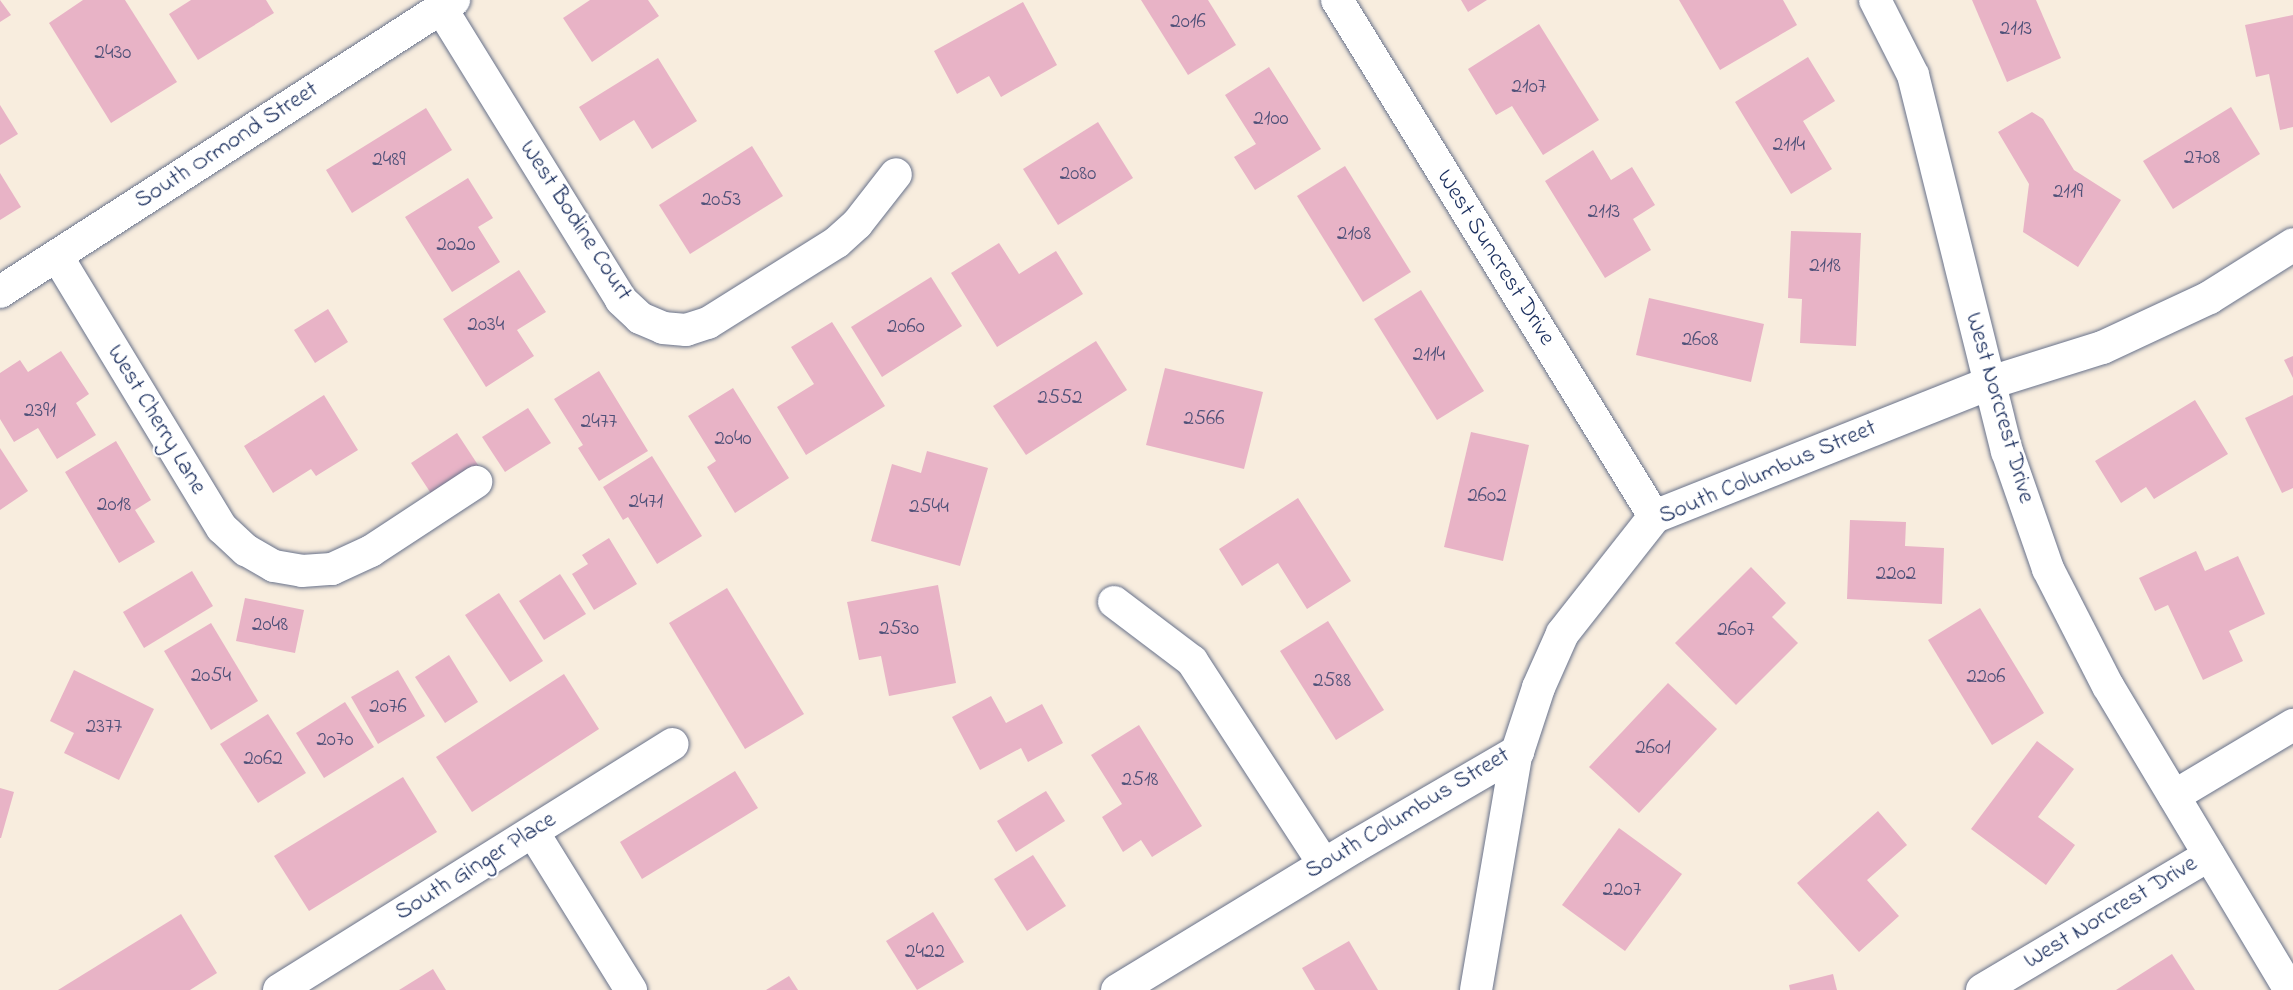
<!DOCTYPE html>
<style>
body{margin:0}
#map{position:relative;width:2293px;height:990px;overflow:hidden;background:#f8edde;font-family:"Indie Flower",sans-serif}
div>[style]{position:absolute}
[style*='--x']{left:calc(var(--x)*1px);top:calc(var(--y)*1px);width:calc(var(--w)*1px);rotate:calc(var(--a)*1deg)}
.building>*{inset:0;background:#e8b3c6}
.roads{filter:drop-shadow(0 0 2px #68728b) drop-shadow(0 0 2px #68728b)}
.minor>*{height:32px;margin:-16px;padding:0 16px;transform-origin:16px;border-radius:16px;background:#fff}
.tertiary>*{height:33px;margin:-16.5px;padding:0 16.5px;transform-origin:16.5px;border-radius:16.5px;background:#fff}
span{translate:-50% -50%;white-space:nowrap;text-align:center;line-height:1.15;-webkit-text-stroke:4.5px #fff;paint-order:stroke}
.number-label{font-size:21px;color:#4e5078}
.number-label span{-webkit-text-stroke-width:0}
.street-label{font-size:24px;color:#1b2f5e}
</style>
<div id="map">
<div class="building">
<div style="clip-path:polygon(0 0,11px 15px,0 22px)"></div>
<div style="clip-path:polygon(83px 0,125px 0,177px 82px,111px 123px,49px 23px)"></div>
<div style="clip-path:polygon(191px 0,266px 0,274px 13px,198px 60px,169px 14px)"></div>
<div style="clip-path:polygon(590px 0,648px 0,659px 16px,592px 62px,563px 18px)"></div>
<div style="clip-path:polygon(1141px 0,1208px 0,1236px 45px,1188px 75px)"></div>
<div style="clip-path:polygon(1461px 0,1487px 0,1468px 12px)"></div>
<div style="clip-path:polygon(1679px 0,1783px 0,1797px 25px,1720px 70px)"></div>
<div style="clip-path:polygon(1972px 0,2036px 0,2061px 58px,2007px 82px)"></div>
<div style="clip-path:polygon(1023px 2px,1057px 65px,1001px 97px,989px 76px,957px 94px,934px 51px)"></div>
<div style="clip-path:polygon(2293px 15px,2293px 127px,2280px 130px,2269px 74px,2256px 77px,2245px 25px)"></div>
<div style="clip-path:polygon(1539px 24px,1599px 120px,1543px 155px,1512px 106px,1496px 115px,1468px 69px)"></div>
<div style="clip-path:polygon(1808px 57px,1835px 101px,1803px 121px,1832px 169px,1791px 194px,1735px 102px)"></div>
<div style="clip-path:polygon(658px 58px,697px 121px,652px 149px,634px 120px,600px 141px,579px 107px)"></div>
<div style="clip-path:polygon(1269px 67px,1321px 149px,1255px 190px,1234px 157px,1256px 144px,1225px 95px)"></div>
<div style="clip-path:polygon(0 105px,18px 134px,0 145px)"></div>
<div style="clip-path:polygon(2231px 107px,2260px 154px,2173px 209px,2143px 161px)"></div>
<div style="clip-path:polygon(426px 108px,452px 150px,352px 213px,326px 170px)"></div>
<div style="clip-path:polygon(2032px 112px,2043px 119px,2074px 170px,2121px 200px,2078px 267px,2023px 232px,2029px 184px,1998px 132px)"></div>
<div style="clip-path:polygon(1098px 122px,1133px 178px,1058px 225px,1023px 169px)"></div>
<div style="clip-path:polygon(752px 146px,783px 196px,690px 254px,659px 205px)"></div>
<div style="clip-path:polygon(1593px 150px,1611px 180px,1632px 167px,1655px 205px,1633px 219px,1651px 250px,1605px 278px,1545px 181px)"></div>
<div style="clip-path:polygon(1345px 166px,1411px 272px,1363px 302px,1297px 196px)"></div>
<div style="clip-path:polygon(0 173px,21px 207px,0 220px)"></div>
<div style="clip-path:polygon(468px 178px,493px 218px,478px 227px,500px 262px,452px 292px,405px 217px)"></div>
<div style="clip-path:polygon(1791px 231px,1861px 233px,1856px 346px,1800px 343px,1802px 299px,1788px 298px)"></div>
<div style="clip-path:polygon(999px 243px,1019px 274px,1056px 251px,1083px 294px,997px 347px,951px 273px)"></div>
<div style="clip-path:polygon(519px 270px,546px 312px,517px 330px,534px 356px,486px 387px,443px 319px)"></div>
<div style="clip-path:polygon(931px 277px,962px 326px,882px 377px,851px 327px)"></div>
<div style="clip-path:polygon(1421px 290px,1484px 391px,1437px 420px,1374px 319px)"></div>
<div style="clip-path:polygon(1649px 298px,1764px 324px,1751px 382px,1636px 355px)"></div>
<div style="clip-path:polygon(328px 309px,348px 342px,315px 363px,294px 330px)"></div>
<div style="clip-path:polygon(832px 322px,885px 406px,806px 455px,777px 407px,814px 384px,791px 347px)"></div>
<div style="clip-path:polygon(1096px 341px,1127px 390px,1026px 455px,993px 406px)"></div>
<div style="clip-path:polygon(61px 351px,89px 394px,76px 403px,96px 435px,57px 459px,38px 428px,14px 442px,0 419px,0 373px,20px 360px,28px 372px)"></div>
<div style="clip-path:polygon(2293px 356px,2293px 378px,2284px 360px)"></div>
<div style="clip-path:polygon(1165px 368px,1263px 392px,1244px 469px,1146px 445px)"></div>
<div style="clip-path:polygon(599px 371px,648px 451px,599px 481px,578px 448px,583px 445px,554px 399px)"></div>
<div style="clip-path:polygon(733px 388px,789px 478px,735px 513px,707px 467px,716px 461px,688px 416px)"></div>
<div style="clip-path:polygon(324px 395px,358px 450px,316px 476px,311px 469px,273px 493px,244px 446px)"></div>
<div style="clip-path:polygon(2293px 395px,2293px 488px,2282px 493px,2245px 418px)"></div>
<div style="clip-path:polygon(2195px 400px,2228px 454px,2154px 499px,2146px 487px,2121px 503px,2095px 461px)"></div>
<div style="clip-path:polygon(528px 408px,551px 443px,505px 472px,482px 437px)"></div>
<div style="clip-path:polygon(1471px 432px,1529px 445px,1503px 561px,1444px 547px)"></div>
<div style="clip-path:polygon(457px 433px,480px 468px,434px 498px,411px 463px)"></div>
<div style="clip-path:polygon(116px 441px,151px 500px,135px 510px,155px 542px,119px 563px,65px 472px)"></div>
<div style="clip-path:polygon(0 448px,28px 491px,0 510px)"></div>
<div style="clip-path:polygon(927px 451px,988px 468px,960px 566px,871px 541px,892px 464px,921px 473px)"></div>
<div style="clip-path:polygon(652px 456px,702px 536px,657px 564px,628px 517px,623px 520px,603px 487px)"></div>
<div style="clip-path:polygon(1298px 498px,1351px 581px,1307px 609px,1278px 563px,1242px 586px,1219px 549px)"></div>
<div style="clip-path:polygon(1850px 520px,1906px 522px,1905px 546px,1944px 548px,1942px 604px,1847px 599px)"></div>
<div style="clip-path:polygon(609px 538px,637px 584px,594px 610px,572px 574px,588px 564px,582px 555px)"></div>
<div style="clip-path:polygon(2196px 551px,2205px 571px,2238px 556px,2265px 614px,2229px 631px,2243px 661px,2203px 680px,2168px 605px,2155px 611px,2139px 578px)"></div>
<div style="clip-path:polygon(1751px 567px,1786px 603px,1772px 617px,1798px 643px,1736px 705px,1675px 643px)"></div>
<div style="clip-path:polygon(192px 571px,213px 606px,144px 648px,123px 612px)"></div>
<div style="clip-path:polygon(560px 574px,586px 614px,544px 640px,519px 601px)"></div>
<div style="clip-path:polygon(938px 585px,956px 683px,889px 696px,881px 656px,859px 660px,847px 602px)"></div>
<div style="clip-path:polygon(727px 588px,804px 714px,745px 749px,669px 623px)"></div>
<div style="clip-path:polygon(499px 593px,543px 661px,510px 682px,465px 615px)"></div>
<div style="clip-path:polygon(245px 598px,304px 610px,295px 653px,236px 641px)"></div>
<div style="clip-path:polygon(1980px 608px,2044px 713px,1992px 745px,1928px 640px)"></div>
<div style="clip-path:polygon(1328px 621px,1384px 710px,1336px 740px,1280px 651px)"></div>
<div style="clip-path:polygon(211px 623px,258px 701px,211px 730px,164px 651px)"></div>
<div style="clip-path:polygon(449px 655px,478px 702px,445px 723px,415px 677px)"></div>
<div style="clip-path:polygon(74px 670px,154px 709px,119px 780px,64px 753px,74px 733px,50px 721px)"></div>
<div style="clip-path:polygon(398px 670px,425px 716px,378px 744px,351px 697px)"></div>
<div style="clip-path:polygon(564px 674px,599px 729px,472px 812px,436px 757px)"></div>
<div style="clip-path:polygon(1668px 683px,1717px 729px,1639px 813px,1589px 767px)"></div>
<div style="clip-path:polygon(991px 696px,1006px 723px,1042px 704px,1063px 743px,1028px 762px,1021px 748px,980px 770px,952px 717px)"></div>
<div style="clip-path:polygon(345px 702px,374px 747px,324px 778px,296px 733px)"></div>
<div style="clip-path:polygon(268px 714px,306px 773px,258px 803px,220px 744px)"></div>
<div style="clip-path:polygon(1139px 725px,1202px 826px,1152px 857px,1141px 840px,1123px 852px,1102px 817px,1122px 804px,1091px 755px)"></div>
<div style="clip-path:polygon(2037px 741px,2074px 769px,2038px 817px,2075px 845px,2046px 885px,1971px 829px)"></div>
<div style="clip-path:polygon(735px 771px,758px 808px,642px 879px,620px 842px)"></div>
<div style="clip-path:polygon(403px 777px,437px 832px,309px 911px,274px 856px)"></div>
<div style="clip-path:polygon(0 788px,14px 792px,1px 838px,0 838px)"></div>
<div style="clip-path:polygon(1046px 791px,1065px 821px,1016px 852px,997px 821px)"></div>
<div style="clip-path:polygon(1878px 811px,1907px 845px,1867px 880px,1899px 916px,1859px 952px,1797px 883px)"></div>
<div style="clip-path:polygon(1619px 828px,1682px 874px,1625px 951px,1562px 905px)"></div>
<div style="clip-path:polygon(1033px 855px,1066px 906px,1027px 931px,994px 879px)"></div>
<div style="clip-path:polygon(933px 912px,964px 962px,917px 990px,886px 941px)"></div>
<div style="clip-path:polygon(181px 914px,217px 973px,190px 990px,58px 990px)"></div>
<div style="clip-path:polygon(1349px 941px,1378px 990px,1315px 990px,1302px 968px)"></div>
<div style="clip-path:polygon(2172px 954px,2195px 990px,2116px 990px)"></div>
<div style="clip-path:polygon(433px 969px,446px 990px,399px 990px)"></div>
<div style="clip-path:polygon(1833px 974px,1837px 990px,1790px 990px,1789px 985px)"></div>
<div style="clip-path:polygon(789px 976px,798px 990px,766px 990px)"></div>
</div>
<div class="roads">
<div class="minor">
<div style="--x:1337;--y:0;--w:606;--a:58.44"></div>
<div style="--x:1875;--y:0;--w:84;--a:63.1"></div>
<div style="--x:1913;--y:75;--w:388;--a:76"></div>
<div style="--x:2007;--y:451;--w:125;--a:70.8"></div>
<div style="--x:2048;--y:569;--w:131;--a:62.9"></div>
<div style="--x:2108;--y:686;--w:354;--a:59.1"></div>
<div style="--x:441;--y:8;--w:343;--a:58.3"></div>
<div style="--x:621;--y:300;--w:26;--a:43"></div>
<div style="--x:640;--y:318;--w:25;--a:23"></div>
<div style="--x:663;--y:328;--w:23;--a:5"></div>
<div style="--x:686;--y:330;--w:23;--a:-18"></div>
<div style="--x:708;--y:323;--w:152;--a:-32.1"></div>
<div style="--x:837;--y:242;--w:27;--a:-42"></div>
<div style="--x:857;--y:224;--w:63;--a:-52"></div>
<div style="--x:57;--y:256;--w:318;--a:58.8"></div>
<div style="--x:222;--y:528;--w:33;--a:43"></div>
<div style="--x:246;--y:550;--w:32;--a:30"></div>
<div style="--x:274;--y:566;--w:28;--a:10"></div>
<div style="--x:302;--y:571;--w:30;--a:-4"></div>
<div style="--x:332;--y:569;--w:43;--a:-24.8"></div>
<div style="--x:371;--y:551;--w:126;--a:-33.3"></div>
<div style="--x:0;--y:292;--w:540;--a:-32.75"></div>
<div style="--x:1114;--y:602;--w:98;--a:37.1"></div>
<div style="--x:1192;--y:661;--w:242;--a:57"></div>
<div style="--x:2174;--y:796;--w:139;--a:-30.8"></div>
<div style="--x:533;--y:832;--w:186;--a:58.2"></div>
<div style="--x:279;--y:990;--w:464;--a:-32"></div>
<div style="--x:1476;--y:990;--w:242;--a:-80.3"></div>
<div style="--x:1982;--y:990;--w:264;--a:-30.7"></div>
</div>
<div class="tertiary">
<div style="--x:1117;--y:990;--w:277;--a:-31.3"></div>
<div style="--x:1354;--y:846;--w:189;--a:-30.2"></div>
<div style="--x:1517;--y:751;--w:67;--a:-71.8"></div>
<div style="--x:1538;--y:687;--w:59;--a:-66"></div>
<div style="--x:1562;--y:633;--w:149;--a:-51.8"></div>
<div style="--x:1654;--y:516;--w:362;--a:-21.7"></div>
<div style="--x:1990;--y:382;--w:117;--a:-17.4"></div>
<div style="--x:2102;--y:347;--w:118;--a:-25"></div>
<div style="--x:2209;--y:297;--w:99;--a:-32.2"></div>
</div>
</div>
<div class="number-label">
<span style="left:1188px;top:22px">2016</span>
<span style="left:2016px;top:29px">2113</span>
<span style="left:113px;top:53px">2430</span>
<span style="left:1529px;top:87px">2107</span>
<span style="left:1271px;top:119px">2100</span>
<span style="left:1789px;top:145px">2114</span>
<span style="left:2202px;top:158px">2708</span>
<span style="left:389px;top:160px">2489</span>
<span style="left:1078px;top:174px">2080</span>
<span style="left:2068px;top:192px">2119</span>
<span style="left:721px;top:200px">2053</span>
<span style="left:1604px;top:212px">2113</span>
<span style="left:1354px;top:234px">2108</span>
<span style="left:456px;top:245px">2020</span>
<span style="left:1825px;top:266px">2118</span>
<span style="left:486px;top:325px">2034</span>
<span style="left:906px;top:327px">2060</span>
<span style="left:1700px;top:340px">2608</span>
<span style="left:1429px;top:355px">2114</span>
<span style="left:1060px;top:398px">2552</span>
<span style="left:40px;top:411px">2391</span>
<span style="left:1204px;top:419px">2566</span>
<span style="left:599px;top:422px">2477</span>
<span style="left:733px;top:439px">2040</span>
<span style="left:1487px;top:496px">2602</span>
<span style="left:646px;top:502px">2471</span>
<span style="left:114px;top:505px">2018</span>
<span style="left:929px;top:507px">2544</span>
<span style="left:1896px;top:574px">2202</span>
<span style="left:270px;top:625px">2048</span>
<span style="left:899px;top:629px">2530</span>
<span style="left:1736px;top:630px">2607</span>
<span style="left:211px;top:676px">2054</span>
<span style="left:1986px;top:677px">2206</span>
<span style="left:1332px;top:681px">2588</span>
<span style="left:388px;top:707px">2076</span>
<span style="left:104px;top:727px">2377</span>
<span style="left:335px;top:740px">2070</span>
<span style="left:1653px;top:748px">2601</span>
<span style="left:263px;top:759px">2062</span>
<span style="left:1140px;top:780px">2518</span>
<span style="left:1622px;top:890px">2207</span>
<span style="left:925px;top:952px">2422</span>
</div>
<div class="street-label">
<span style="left:227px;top:146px;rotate:-33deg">South Ormond Street</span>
<span style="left:575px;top:221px;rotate:57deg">West Bodine Court</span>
<span style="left:1495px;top:258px;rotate:58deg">West Suncrest Drive</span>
<span style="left:1999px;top:408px;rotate:74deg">West Norcrest Drive</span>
<span style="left:156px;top:420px;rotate:59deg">West Cherry Lane</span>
<span style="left:1768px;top:473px;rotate:-23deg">South Columbus Street</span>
<span style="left:1408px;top:814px;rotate:-31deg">South Columbus Street</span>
<span style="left:476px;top:867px;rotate:-32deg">South Ginger Place</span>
<span style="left:2111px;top:913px;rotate:-31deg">West Norcrest Drive</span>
</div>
</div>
